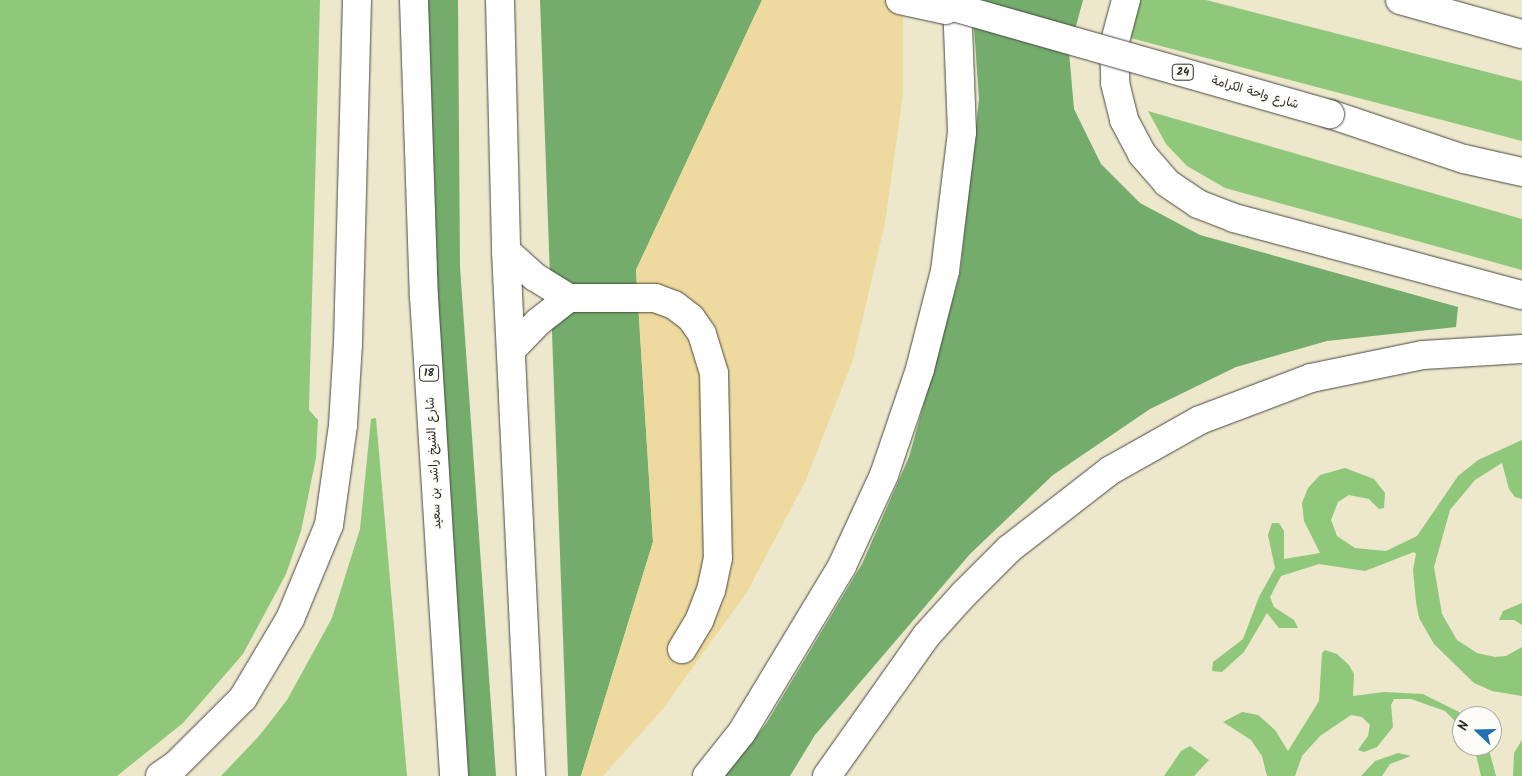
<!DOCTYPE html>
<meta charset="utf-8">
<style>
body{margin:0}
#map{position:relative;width:1522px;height:776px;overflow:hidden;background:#ede7cb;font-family:Kalam,"Playpen Sans Arabic",sans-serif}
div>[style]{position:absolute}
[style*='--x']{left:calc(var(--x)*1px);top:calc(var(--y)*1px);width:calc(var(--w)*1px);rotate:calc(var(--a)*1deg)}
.green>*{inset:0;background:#8fc87b}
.forest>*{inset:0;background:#73ac6b}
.sand>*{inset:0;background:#eeda9e}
.roads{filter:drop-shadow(0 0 1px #484743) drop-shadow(0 0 1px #484743)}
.minor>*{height:28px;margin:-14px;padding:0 14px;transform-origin:14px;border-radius:14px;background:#fff}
.highway>*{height:28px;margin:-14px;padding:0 14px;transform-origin:14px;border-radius:14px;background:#fff}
.bridges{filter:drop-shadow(0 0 1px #484743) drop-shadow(0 0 1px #484743)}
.highway-bridge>*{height:28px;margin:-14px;padding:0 14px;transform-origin:14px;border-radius:14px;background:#fff}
span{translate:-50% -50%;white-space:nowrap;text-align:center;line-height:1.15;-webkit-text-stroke:4.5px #fdfcf7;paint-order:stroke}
.shield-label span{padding:1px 4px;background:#fdfcf7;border:1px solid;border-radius:4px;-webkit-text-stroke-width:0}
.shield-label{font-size:11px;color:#2b2b2b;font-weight:700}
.street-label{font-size:12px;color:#2b2b2b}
.north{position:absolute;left:1452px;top:706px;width:50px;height:50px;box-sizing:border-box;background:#fdfcf7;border:1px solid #a9a8a5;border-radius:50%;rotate:291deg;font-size:14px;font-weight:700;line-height:20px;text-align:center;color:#2b2b2b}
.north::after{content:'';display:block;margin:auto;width:18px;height:22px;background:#1f6fb2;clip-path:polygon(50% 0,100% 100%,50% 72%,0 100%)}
</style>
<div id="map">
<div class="green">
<div style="clip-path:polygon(0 0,320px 0,309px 410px,318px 420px,316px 458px,301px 531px,286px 574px,243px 654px,183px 723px,117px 776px,0 776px)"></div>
<div style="clip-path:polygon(1135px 0,1206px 0,1522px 81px,1522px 141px,1119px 35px)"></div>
<div style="clip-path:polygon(1148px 111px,1522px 219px,1522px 270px,1225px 188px,1187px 166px,1166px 144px)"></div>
<div style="clip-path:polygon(376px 418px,407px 776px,221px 776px,259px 736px,287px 700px,332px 618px,360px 529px,371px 419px)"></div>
<div style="clip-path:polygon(1522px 440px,1522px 499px,1515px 497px,1509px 489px,1502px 463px,1475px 480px,1450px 510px,1434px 567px,1442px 614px,1457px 640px,1477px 653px,1495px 657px,1506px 656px,1522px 647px,1522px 696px,1492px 691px,1474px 683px,1434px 644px,1419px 618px,1416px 602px,1413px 570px,1416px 554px,1414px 552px,1365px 571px,1319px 564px,1281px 576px,1270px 597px,1274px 607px,1294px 620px,1298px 628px,1279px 628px,1267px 613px,1244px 652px,1222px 672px,1212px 671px,1213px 662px,1243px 639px,1259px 597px,1275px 568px,1268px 535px,1272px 523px,1279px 523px,1284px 531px,1284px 559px,1320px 553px,1304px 521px,1302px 503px,1308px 488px,1320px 475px,1345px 468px,1374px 479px,1385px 493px,1384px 508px,1379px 509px,1369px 499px,1349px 495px,1338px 502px,1331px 520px,1337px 536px,1355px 548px,1386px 551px,1417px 536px,1458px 476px,1478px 460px)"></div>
<div style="clip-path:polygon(1522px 603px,1522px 625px,1514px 620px,1499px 620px,1503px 611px)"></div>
<div style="clip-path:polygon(1325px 650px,1337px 654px,1349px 665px,1354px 674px,1353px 696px,1384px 692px,1423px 694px,1459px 712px,1464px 716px,1462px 728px,1445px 711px,1411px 699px,1394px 699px,1391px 705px,1393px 727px,1377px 747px,1364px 752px,1358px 750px,1368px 736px,1370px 725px,1362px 717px,1351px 715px,1320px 736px,1302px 756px,1295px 776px,1267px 776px,1262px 756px,1251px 740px,1223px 722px,1242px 712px,1258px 715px,1275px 730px,1288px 751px,1319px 701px,1322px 653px)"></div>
<div style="clip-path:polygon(1522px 740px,1522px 776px,1513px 776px,1514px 753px)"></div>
<div style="clip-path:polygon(1190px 746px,1209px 760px,1194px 776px,1164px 776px,1181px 751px)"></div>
<div style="clip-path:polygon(1474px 746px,1488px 746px,1496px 776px,1481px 776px)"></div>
<div style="clip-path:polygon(1398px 753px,1411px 756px,1390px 764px,1382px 776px,1361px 776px,1375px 761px)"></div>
</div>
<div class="forest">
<div style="clip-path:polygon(416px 0,458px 0,460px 267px,496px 776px,463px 776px)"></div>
<div style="clip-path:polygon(540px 0,762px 0,636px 270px,653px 542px,581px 776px,568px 776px)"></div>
<div style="clip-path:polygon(972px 0,1083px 0,1069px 52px,1074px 109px,1101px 164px,1140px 203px,1200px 235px,1458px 307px,1456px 327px,1327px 341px,1236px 367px,1150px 409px,1053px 475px,970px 554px,815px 735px,790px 776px,725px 776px,766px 724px,862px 564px,909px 457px,960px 273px,979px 99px)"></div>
</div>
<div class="sand">
<div style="clip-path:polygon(762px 0,903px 0,903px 94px,885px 223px,853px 360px,805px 482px,747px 592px,662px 710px,603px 776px,581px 776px,653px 542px,636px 270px)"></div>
</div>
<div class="roads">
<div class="minor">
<div style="--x:506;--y:251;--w:39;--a:42"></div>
<div style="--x:535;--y:277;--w:40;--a:32"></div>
<div style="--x:569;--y:298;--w:86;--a:0"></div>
<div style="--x:655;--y:298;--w:20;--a:20"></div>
<div style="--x:674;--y:305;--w:21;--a:37"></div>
<div style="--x:691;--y:318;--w:19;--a:55"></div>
<div style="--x:702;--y:334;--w:41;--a:72.9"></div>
<div style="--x:714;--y:373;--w:185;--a:88.8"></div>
<div style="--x:718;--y:558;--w:33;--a:102"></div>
<div style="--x:711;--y:590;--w:33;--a:111"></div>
<div style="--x:699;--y:621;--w:33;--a:121"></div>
<div style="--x:511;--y:350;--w:39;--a:-46"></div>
<div style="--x:538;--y:322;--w:39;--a:-38"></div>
<div style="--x:827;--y:776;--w:171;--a:-54.7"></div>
<div style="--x:926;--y:636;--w:57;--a:-47.9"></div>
<div style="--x:964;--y:594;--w:64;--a:-45"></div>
<div style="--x:1009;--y:549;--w:129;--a:-37.8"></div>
<div style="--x:1111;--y:470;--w:102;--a:-29.3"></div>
<div style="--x:1200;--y:420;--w:119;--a:-20.7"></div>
<div style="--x:1311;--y:378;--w:114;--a:-11.6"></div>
<div style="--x:1423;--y:355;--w:99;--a:-3.5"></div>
</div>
<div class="highway">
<div style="--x:414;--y:0;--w:297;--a:88.1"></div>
<div style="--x:424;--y:297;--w:480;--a:86.4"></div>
<div style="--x:500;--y:0;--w:251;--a:88.6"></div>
<div style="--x:506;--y:251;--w:526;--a:87.27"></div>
<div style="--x:1126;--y:0;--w:47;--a:104.9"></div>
<div style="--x:1114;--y:45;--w:38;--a:88"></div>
<div style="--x:1115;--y:83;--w:38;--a:76"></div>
<div style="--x:1124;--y:120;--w:38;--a:62"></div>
<div style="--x:1142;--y:154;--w:38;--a:49"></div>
<div style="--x:1167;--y:183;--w:37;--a:34"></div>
<div style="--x:1198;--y:204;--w:39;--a:21"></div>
<div style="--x:1234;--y:218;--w:298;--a:15"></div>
<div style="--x:1400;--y:0;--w:127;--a:15.6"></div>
<div style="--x:1330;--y:114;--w:141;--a:18.6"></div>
<div style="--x:1464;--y:159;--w:59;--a:12.6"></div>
<div style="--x:160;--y:776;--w:19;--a:-35"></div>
<div style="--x:176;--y:765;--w:95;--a:-45"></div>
<div style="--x:243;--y:698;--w:92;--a:-59.3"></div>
<div style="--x:290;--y:619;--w:102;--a:-67.5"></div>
<div style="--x:329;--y:525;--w:101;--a:-82"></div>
<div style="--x:343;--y:425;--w:81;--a:-86.5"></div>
<div style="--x:348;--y:344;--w:344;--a:-88.5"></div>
<div style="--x:707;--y:776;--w:56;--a:-51.5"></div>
<div style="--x:742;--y:732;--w:194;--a:-58.9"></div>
<div style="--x:842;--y:566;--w:100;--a:-65.2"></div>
<div style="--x:884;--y:475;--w:112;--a:-71.2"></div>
<div style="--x:920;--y:369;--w:101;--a:-75.7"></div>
<div style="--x:945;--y:271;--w:140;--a:-83"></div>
<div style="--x:962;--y:132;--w:132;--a:-92.2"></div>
</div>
</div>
<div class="bridges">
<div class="highway-bridge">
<div style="--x:900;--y:0;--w:47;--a:12.3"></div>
<div style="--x:929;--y:0;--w:417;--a:15.9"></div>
</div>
</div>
<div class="shield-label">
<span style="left:1183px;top:72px">24</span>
<span style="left:429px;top:373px">18</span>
</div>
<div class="street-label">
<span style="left:1255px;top:93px;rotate:16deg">شارع واحة الكرامة</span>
<span style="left:434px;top:463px;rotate:-93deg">شارع الشيخ راشد بن سعيد</span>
</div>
<div class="north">N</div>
</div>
